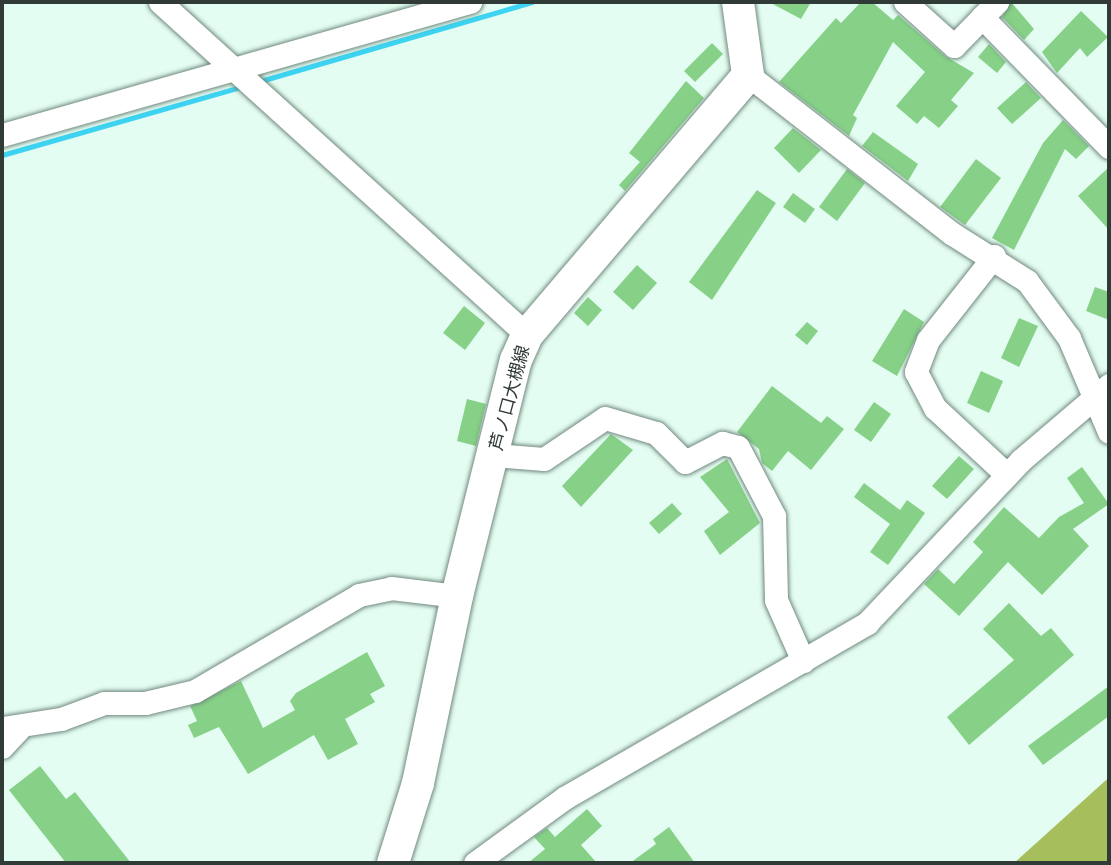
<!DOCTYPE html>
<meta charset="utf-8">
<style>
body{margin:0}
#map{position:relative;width:1111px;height:865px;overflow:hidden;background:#e4fdf2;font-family:Mulish,"Noto Sans JP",sans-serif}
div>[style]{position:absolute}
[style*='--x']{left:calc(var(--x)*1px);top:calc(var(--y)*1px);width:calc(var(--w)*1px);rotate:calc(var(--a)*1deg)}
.forest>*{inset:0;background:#a7be5c}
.stream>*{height:5px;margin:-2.5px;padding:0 2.5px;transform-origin:2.5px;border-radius:2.5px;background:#3dd3f2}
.building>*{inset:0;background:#86d187}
.roads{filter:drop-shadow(0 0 2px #71897f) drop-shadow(0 0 2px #71897f)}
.street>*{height:23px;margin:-11.5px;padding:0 11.5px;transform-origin:11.5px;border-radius:11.5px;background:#fff}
.secondary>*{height:32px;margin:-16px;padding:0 16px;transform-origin:16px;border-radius:16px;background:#fff}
span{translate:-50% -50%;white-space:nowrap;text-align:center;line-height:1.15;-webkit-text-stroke:6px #fff;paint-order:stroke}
.street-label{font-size:18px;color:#303a36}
.frame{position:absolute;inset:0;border:4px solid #303a36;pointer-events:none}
</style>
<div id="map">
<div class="forest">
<div style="clip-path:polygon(1109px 778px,1109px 863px,1014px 863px,1105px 781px)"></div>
</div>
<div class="stream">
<div style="--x:257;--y:82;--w:286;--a:-16.2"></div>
<div style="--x:2;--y:155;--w:252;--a:-15.9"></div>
</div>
<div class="building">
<div style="clip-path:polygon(769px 2px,811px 2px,801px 19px)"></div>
<div style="clip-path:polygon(861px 2px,872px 2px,893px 20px,898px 15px,945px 56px,974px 73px,951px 100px,958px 106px,939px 128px,924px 116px,917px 124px,896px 106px,925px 72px,893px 42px,853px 115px,857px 118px,849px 136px,779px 82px,836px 18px,841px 23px)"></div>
<div style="clip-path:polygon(1011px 2px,1034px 29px,1024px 40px,1002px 17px)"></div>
<div style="clip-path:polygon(1081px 11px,1108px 37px,1087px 57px,1080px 48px,1057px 73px,1042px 52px)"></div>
<div style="clip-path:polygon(712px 43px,723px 54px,695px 82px,684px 71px)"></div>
<div style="clip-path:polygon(989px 44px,1006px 62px,997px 73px,978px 57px)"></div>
<div style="clip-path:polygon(686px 81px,704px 98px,625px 191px,619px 185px,640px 162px,629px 153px)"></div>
<div style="clip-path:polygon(1026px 82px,1041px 98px,1012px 124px,997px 108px)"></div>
<div style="clip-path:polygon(1063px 120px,1089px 146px,1076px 159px,1065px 149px,1014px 250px,992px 238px,1043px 143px)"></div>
<div style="clip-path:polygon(793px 128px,821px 150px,799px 173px,774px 148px)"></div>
<div style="clip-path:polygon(873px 132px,918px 164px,908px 181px,862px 146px)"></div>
<div style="clip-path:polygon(976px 159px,1001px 178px,965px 225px,940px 207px)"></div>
<div style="clip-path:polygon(1109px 167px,1109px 230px,1078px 196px)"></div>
<div style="clip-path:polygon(847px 169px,865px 183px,837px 221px,819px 207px)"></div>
<div style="clip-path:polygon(757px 190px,776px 203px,712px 300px,689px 282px)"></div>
<div style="clip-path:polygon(793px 193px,815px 209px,805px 223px,783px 207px)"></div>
<div style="clip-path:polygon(637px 265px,657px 283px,633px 310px,613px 292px)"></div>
<div style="clip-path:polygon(1095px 287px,1109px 292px,1109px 320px,1086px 311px)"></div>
<div style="clip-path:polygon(588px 297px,602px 310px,588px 326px,574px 313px)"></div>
<div style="clip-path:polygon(464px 306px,485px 323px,465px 350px,443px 333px)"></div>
<div style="clip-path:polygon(904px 309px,924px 322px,897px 376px,872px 361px)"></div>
<div style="clip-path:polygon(1019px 318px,1038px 326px,1019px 367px,1001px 358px)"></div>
<div style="clip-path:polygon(807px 322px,818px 331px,807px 345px,795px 335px)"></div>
<div style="clip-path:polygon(981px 371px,1003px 381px,989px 413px,967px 403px)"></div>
<div style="clip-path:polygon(772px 386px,821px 423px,827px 416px,844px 429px,811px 470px,788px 451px,772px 471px,762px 463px,759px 449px,737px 432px)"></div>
<div style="clip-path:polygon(467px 399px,486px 404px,476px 446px,457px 441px)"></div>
<div style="clip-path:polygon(874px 402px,891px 414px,871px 442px,854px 430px)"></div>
<div style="clip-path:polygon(611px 434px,633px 450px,581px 507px,562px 486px)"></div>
<div style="clip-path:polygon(959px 456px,974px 469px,947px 499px,932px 486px)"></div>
<div style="clip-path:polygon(727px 459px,760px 523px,720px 555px,704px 531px,729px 512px,700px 477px)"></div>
<div style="clip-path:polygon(1082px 467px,1109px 504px,1073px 529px,1089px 546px,1042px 595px,1008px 562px,959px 616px,924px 584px,938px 569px,954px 584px,983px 552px,973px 542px,1004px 507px,1039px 538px,1059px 517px,1084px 503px,1067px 478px)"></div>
<div style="clip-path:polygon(864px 483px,900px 510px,907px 500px,925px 513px,888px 565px,870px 552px,890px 524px,854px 497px)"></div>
<div style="clip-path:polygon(672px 503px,682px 514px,659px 534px,649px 523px)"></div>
<div style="clip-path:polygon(1009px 603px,1041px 636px,1051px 628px,1074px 655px,969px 745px,947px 717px,1014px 660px,983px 629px)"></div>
<div style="clip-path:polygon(367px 652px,385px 686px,370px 694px,375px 702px,345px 719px,358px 744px,328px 760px,314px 735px,248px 774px,219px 727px,194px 738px,188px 725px,197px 721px,190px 706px,241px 681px,263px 728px,295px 710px,290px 701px,296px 693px)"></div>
<div style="clip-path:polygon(1109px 686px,1109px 716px,1043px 765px,1028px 746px)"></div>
<div style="clip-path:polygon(40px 766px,66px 799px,75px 792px,131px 863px,66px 863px,9px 790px)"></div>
<div style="clip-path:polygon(587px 809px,602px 826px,581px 845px,597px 863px,528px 863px,545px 849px,534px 837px,547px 828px,555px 837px)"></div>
<div style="clip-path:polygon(669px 827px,695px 863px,630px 863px,656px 844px,653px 839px)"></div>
</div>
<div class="roads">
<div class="street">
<div style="--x:160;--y:2;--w:496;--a:42.2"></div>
<div style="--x:905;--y:2;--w:66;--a:41.9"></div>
<div style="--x:954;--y:46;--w:62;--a:-45.7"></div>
<div style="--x:982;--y:17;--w:182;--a:45.7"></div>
<div style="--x:748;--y:75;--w:257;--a:37.9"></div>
<div style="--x:951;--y:233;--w:90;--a:32.3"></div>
<div style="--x:1027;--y:281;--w:71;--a:53.6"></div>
<div style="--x:1069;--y:338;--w:102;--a:66.9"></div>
<div style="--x:2;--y:135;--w:487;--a:-15.9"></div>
<div style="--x:994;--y:256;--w:107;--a:128.2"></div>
<div style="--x:928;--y:340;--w:34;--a:111"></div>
<div style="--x:916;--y:372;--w:41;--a:62.2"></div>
<div style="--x:935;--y:408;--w:98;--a:42.9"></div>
<div style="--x:494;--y:455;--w:50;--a:4.6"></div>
<div style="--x:544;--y:459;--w:73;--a:-33.9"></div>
<div style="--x:605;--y:418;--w:53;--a:16.4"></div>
<div style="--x:656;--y:433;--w:41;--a:45"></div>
<div style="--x:685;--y:462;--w:42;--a:-27.2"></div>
<div style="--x:722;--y:443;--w:16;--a:14"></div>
<div style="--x:738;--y:447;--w:78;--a:62.4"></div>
<div style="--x:774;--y:516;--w:84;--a:88.6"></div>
<div style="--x:776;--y:600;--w:67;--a:66.1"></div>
<div style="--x:2;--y:728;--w:60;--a:-8.7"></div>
<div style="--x:61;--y:719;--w:46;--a:-20.4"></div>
<div style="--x:104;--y:703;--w:41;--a:0"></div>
<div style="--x:145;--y:703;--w:51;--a:-13.5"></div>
<div style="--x:195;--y:691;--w:190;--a:-30.3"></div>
<div style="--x:359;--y:595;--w:33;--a:-12"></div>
<div style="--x:391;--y:588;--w:66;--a:6.9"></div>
<div style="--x:2;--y:747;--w:25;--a:-47"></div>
<div style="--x:475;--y:863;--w:112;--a:-36"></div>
<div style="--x:566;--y:797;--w:348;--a:-30"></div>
<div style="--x:867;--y:623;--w:224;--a:-46.6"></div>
<div style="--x:1021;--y:460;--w:116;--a:-40.4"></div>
</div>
<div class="secondary">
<div style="--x:393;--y:863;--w:84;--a:-72.6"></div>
<div style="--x:418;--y:783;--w:191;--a:-78.2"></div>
<div style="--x:457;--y:596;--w:243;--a:-76"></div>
<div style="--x:516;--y:360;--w:27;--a:-66"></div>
<div style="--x:527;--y:335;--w:341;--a:-49.6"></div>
<div style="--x:748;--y:75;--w:74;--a:-97.8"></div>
</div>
</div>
<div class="street-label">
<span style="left:510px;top:398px;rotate:-75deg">芦ノ口大槻線</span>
</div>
<div class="frame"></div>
</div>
